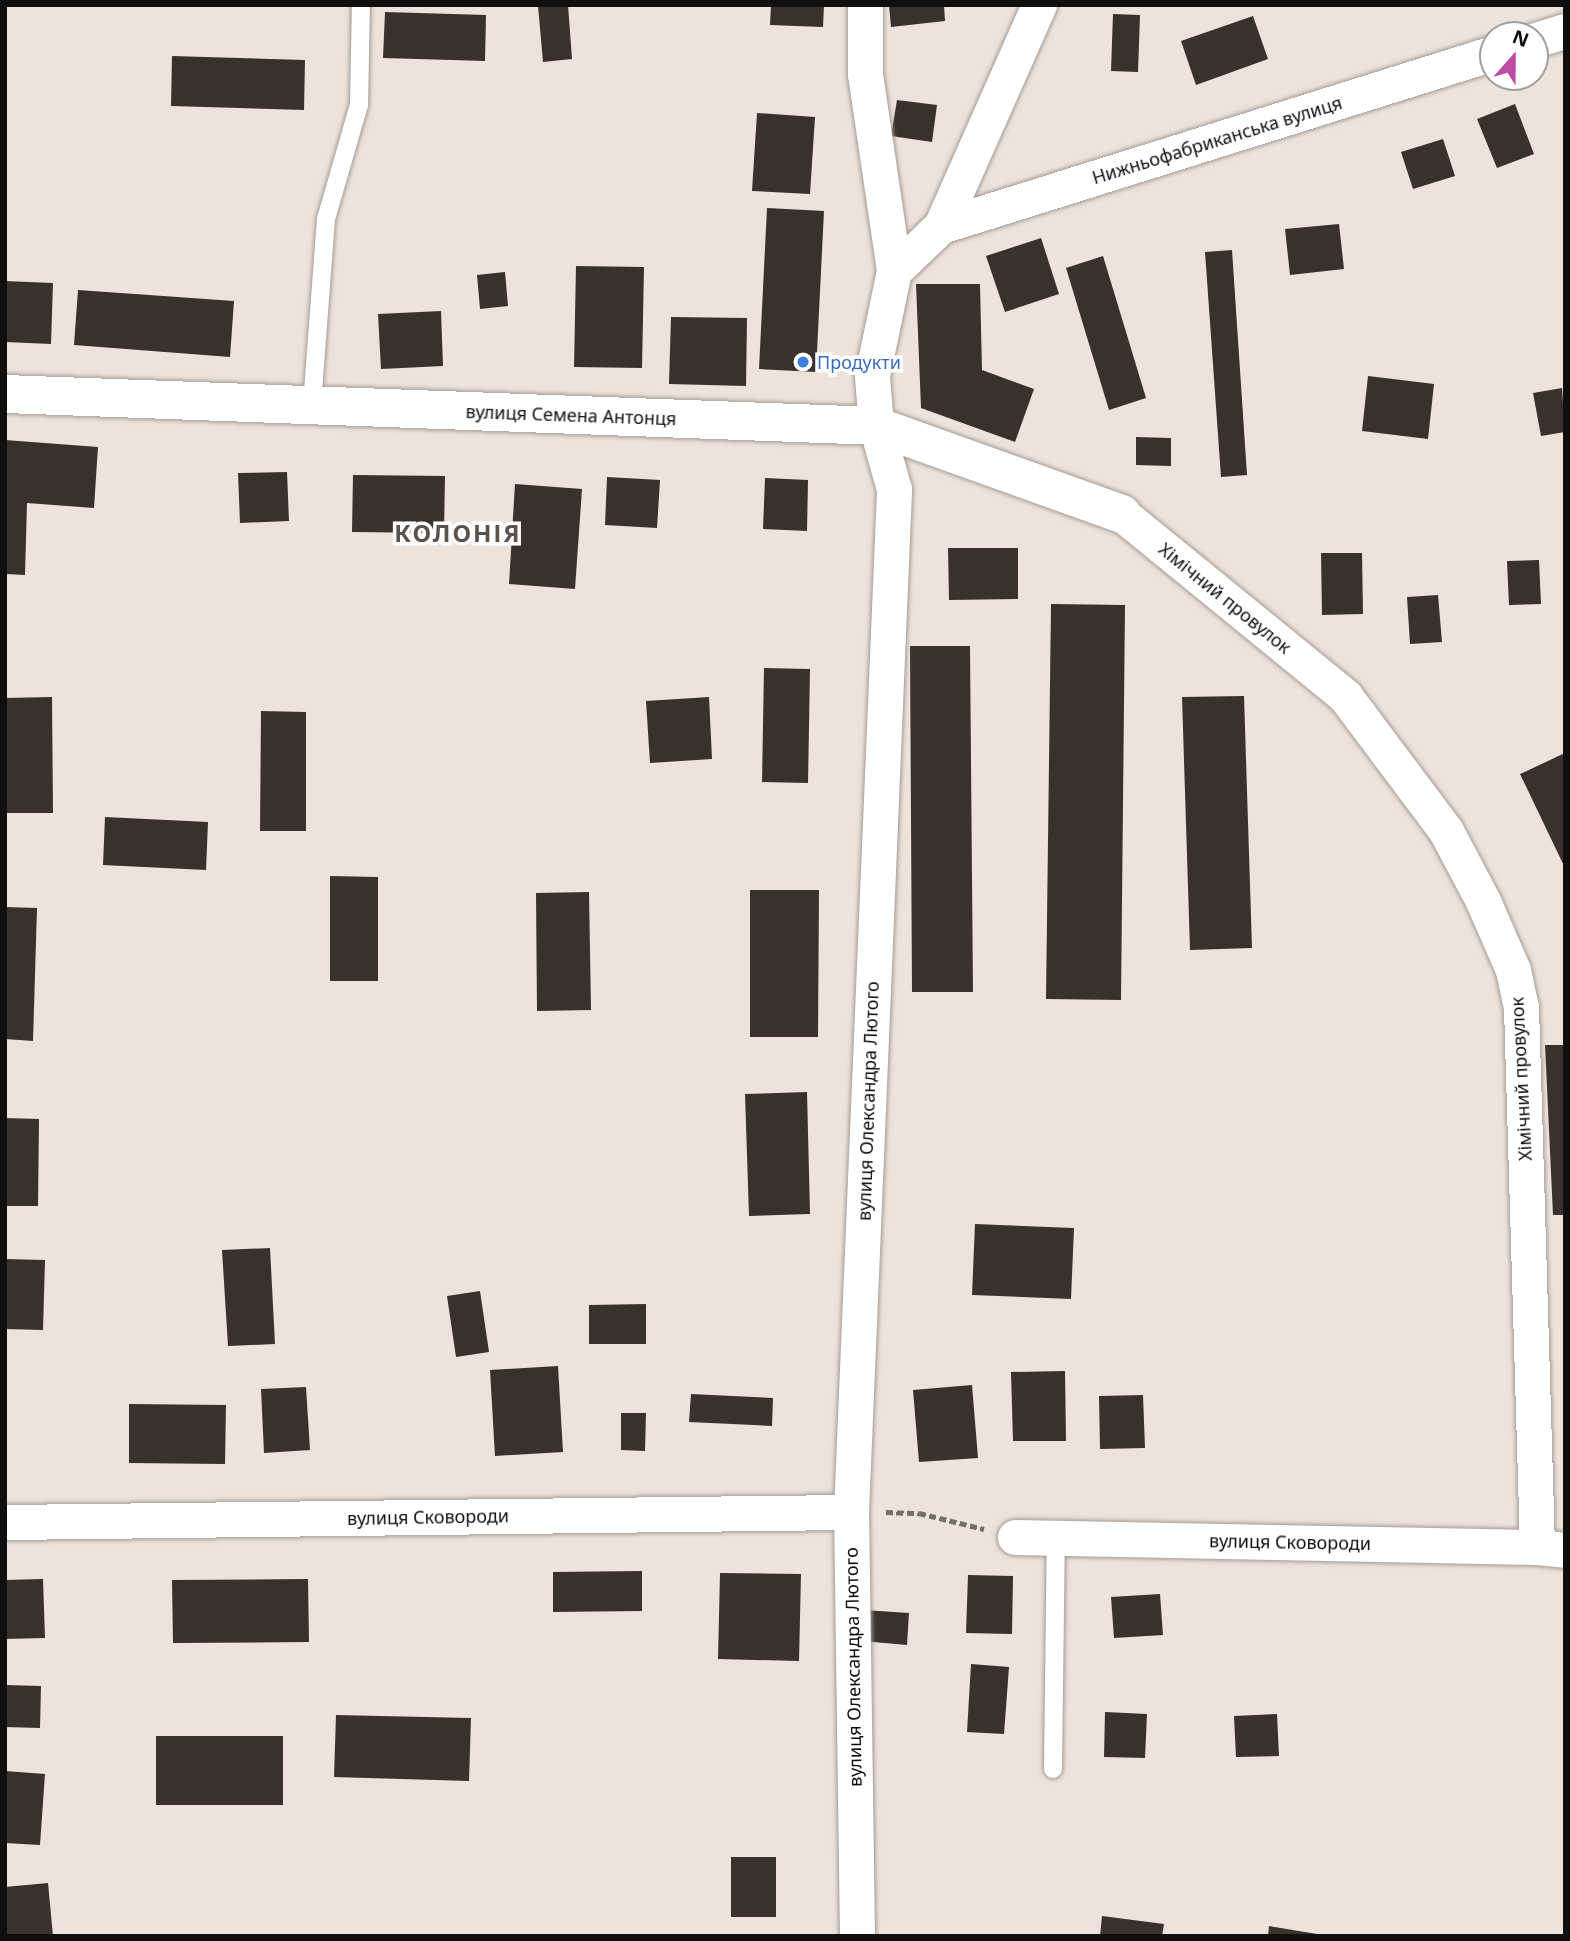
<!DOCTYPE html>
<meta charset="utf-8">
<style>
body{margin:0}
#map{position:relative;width:1570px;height:1941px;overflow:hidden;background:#ede3db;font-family:"Noto Sans",sans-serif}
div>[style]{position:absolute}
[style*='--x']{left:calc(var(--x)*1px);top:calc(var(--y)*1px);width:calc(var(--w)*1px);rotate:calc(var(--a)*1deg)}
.building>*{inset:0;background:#3a312c}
.path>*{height:4.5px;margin-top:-2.25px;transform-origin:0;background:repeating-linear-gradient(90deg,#746e69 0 7px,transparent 0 10.5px)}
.roads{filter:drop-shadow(0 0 2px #a59b94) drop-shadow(0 0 2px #a59b94)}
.lane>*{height:18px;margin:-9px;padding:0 9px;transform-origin:9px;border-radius:9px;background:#fff}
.street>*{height:35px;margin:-17.5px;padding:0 17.5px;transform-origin:17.5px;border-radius:17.5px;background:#fff}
.secondary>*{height:38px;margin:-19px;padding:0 19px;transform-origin:19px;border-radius:19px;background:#fff}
.dots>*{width:19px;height:19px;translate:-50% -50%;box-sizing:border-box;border:4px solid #fff;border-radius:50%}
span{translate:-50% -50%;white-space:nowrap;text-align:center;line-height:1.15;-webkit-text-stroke:7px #fff;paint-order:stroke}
.street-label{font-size:18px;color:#110e0b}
.shop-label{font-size:18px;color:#366cbe}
.left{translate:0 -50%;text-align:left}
.district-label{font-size:24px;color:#5b524c;font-weight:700;letter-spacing:2px}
.frame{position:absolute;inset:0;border:7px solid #110e0b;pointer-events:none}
.north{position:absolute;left:1479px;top:21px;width:70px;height:70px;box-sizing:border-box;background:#fff;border:2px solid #a09f9d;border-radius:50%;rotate:21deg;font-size:19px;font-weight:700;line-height:28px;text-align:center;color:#110e0b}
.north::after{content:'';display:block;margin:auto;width:24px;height:32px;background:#be4aa3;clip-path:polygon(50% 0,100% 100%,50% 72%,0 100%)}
</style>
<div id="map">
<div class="building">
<div style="clip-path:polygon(546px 5px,568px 5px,572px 59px,543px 62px,538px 6px)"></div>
<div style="clip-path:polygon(771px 5px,824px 5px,823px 27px,770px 25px)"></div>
<div style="clip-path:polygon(889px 5px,944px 5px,945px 21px,891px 27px)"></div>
<div style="clip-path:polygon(385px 12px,486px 15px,485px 61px,383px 58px)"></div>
<div style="clip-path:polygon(1113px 14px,1140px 15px,1138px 72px,1111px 71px)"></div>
<div style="clip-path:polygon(1253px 16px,1268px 59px,1196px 85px,1181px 41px)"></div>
<div style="clip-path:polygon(172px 56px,305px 60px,304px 110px,171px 106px)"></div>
<div style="clip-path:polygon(897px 100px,937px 105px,932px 142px,891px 136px)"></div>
<div style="clip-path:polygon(1515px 104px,1534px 154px,1497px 168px,1477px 119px)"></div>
<div style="clip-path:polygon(757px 113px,815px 117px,810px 194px,752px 191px)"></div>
<div style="clip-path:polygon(1443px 139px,1455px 176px,1413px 189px,1401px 152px)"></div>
<div style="clip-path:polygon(767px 208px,824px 211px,816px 372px,759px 369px)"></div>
<div style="clip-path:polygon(1339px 224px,1344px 269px,1290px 275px,1285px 229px)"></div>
<div style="clip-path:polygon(1041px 238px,1059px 294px,1005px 312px,986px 256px)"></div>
<div style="clip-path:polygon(1232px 250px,1247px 475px,1221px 477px,1205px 252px)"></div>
<div style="clip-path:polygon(1103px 256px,1146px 398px,1109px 410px,1066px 268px)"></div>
<div style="clip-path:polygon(576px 266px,644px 267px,642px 368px,574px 367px)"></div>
<div style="clip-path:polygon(505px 272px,508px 306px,480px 309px,477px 275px)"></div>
<div style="clip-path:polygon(5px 281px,53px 283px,51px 344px,5px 342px)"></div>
<div style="clip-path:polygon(916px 284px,980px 284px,982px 370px,1034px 389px,1015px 442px,921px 408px)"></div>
<div style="clip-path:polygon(78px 290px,234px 301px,230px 357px,74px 345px)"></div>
<div style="clip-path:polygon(441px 311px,443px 366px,381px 369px,378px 314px)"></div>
<div style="clip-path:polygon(671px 317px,747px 318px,746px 386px,669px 384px)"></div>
<div style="clip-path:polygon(1368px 376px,1434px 384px,1428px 439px,1362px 431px)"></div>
<div style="clip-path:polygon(1562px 388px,1565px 432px,1541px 436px,1533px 393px)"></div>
<div style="clip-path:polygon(1136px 437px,1171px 438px,1171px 466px,1136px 465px)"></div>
<div style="clip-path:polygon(5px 440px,98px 447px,94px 508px,27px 503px,25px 575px,5px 574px)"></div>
<div style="clip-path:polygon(287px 472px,289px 521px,240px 523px,238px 473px)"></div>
<div style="clip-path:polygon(353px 475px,445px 476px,444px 533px,352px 532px)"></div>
<div style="clip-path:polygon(607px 477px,660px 480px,657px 528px,605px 525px)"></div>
<div style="clip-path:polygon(765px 478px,808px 480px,807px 531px,763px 529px)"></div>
<div style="clip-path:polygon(515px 484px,582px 489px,575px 589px,509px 584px)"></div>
<div style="clip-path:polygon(948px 548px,1018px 548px,1018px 599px,949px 600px)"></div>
<div style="clip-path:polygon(1321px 553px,1362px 553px,1363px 614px,1322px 615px)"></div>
<div style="clip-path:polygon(1539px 560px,1541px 604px,1509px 605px,1507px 561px)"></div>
<div style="clip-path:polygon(1438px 595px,1442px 642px,1410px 644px,1407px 597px)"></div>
<div style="clip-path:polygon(1051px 604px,1125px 605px,1121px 1000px,1046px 999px)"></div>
<div style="clip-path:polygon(910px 646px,970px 646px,973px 992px,912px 992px)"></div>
<div style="clip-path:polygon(764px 668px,810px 669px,808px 783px,762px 782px)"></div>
<div style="clip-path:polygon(1244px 696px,1252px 948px,1190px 950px,1182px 697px)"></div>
<div style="clip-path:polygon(52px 697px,53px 813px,5px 813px,5px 698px)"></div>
<div style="clip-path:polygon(709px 697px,712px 759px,650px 763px,646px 701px)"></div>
<div style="clip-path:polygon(261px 711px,306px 712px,306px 831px,260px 831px)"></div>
<div style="clip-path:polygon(1565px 753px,1565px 868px,1520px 774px)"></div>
<div style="clip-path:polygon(105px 817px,208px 822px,206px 870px,103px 865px)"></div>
<div style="clip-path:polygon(330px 876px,378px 877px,378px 981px,330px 981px)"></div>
<div style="clip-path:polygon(750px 890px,819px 890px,818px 1037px,750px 1037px)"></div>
<div style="clip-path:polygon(589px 892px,591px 1010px,537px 1011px,536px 893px)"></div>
<div style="clip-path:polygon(5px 907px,37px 908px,33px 1041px,5px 1039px)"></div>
<div style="clip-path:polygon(1545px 1045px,1565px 1045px,1565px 1215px,1553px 1215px)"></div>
<div style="clip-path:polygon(807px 1092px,810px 1214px,749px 1216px,745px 1094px)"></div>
<div style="clip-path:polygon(5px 1118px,39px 1119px,38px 1206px,5px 1206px)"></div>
<div style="clip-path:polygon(975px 1224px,1074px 1228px,1071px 1299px,972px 1295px)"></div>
<div style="clip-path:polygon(270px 1248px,275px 1344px,228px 1346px,222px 1250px)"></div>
<div style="clip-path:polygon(5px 1259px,45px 1260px,43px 1330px,5px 1329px)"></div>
<div style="clip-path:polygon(480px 1291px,489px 1352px,456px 1357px,447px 1296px)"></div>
<div style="clip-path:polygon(646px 1304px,646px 1344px,589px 1344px,589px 1305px)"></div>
<div style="clip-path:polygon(558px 1366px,563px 1452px,495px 1456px,490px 1370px)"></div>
<div style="clip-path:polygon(1065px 1371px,1066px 1441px,1013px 1441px,1011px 1372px)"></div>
<div style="clip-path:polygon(972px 1385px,978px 1458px,919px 1462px,913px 1390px)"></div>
<div style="clip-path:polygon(306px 1387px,310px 1450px,264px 1453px,261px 1389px)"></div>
<div style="clip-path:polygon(691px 1394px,773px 1398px,772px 1426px,689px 1422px)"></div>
<div style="clip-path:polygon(1143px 1395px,1145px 1448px,1100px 1449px,1099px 1396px)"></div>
<div style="clip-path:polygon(129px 1404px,226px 1405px,225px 1464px,129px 1463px)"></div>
<div style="clip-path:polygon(621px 1413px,646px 1413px,645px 1451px,621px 1450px)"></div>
<div style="clip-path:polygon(642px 1571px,642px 1611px,553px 1612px,553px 1572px)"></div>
<div style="clip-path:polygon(720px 1573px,801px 1574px,799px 1661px,718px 1659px)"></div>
<div style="clip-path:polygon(968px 1575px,1013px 1576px,1012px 1634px,966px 1633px)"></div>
<div style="clip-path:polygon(43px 1579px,45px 1638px,5px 1639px,5px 1580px)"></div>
<div style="clip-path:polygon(308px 1579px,309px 1642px,173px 1643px,172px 1580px)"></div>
<div style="clip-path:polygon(1160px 1594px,1163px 1635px,1114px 1638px,1111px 1597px)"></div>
<div style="clip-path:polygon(864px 1610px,909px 1613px,907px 1645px,862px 1641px)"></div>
<div style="clip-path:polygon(971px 1664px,1009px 1667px,1004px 1734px,967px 1732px)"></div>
<div style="clip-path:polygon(5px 1685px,41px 1686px,40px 1728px,5px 1727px)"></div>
<div style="clip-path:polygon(1105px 1712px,1147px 1714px,1145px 1758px,1104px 1757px)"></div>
<div style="clip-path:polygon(1277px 1714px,1279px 1756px,1236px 1757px,1234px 1716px)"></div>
<div style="clip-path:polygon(336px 1715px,471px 1718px,469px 1781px,334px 1777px)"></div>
<div style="clip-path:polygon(156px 1736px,283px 1736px,283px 1805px,156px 1805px)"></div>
<div style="clip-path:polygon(5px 1771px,45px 1774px,40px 1845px,5px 1843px)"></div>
<div style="clip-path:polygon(731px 1857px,776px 1857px,776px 1917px,731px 1917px)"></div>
<div style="clip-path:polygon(48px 1883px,53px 1936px,5px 1936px,5px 1887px)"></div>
<div style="clip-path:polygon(1102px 1916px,1164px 1924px,1162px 1936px,1100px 1936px)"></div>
<div style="clip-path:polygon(1269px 1926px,1317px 1934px,1317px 1936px,1268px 1936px)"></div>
</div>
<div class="path">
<div style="--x:886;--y:1512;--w:33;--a:2"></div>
<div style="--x:919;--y:1513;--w:67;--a:13.8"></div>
</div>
<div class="roads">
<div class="lane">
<div style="--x:312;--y:405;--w:187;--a:-85.7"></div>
<div style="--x:326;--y:219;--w:119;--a:-73.9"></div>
<div style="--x:359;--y:105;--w:100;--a:-88.9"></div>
<div style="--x:1053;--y:1769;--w:231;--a:-89.3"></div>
</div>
<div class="street">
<div style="--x:865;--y:5;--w:69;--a:90"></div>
<div style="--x:865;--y:74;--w:199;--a:81.6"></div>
<div style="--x:1535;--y:40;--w:31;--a:-17"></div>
<div style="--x:941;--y:226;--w:578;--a:-17.4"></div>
<div style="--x:1122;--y:514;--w:288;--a:39.2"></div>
<div style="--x:1345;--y:696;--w:169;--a:53.2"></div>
<div style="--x:1446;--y:831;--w:79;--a:62.1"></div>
<div style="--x:1483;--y:901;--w:75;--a:66.5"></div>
<div style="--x:1513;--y:970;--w:38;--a:78"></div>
<div style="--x:1521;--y:1007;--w:540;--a:88.3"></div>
<div style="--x:5;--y:1522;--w:846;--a:-0.68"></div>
<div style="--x:1015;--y:1537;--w:522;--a:1.1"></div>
<div style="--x:1537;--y:1547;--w:28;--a:6"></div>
<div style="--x:857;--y:1936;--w:424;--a:-90.8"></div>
<div style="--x:851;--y:1512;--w:1024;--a:-87.59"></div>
<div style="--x:894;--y:489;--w:66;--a:-105.9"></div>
<div style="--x:876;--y:426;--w:50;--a:-94.6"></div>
<div style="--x:872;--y:376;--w:107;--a:-78.2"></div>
<div style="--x:894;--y:271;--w:65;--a:-43.8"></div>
<div style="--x:941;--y:226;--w:242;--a:-66.1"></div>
</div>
<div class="secondary">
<div style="--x:5;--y:394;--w:872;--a:2.1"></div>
<div style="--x:876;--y:426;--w:261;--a:19.7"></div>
</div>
</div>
<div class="dots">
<div style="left:803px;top:362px;background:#3f7fe0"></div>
</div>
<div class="street-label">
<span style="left:1217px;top:140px;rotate:-17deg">Нижньофабриканська вулиця</span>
<span style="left:571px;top:415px;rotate:2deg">вулиця Семена Антонця</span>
<span style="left:1225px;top:598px;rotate:39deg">Хімічний провулок</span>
<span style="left:1521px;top:1079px;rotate:-93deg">Хімічний провулок</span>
<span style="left:868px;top:1101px;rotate:-88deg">вулиця Олександра Лютого</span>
<span style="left:428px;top:1517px;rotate:-1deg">вулиця Сковороди</span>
<span style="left:1290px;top:1542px;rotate:1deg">вулиця Сковороди</span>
<span style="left:853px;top:1667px;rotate:-91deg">вулиця Олександра Лютого</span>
</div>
<div class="shop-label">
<span class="left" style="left:817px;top:362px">Продукти</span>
</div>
<div class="district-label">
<span style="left:458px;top:533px">КОЛОНІЯ</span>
</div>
<div class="frame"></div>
<div class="north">N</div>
</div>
